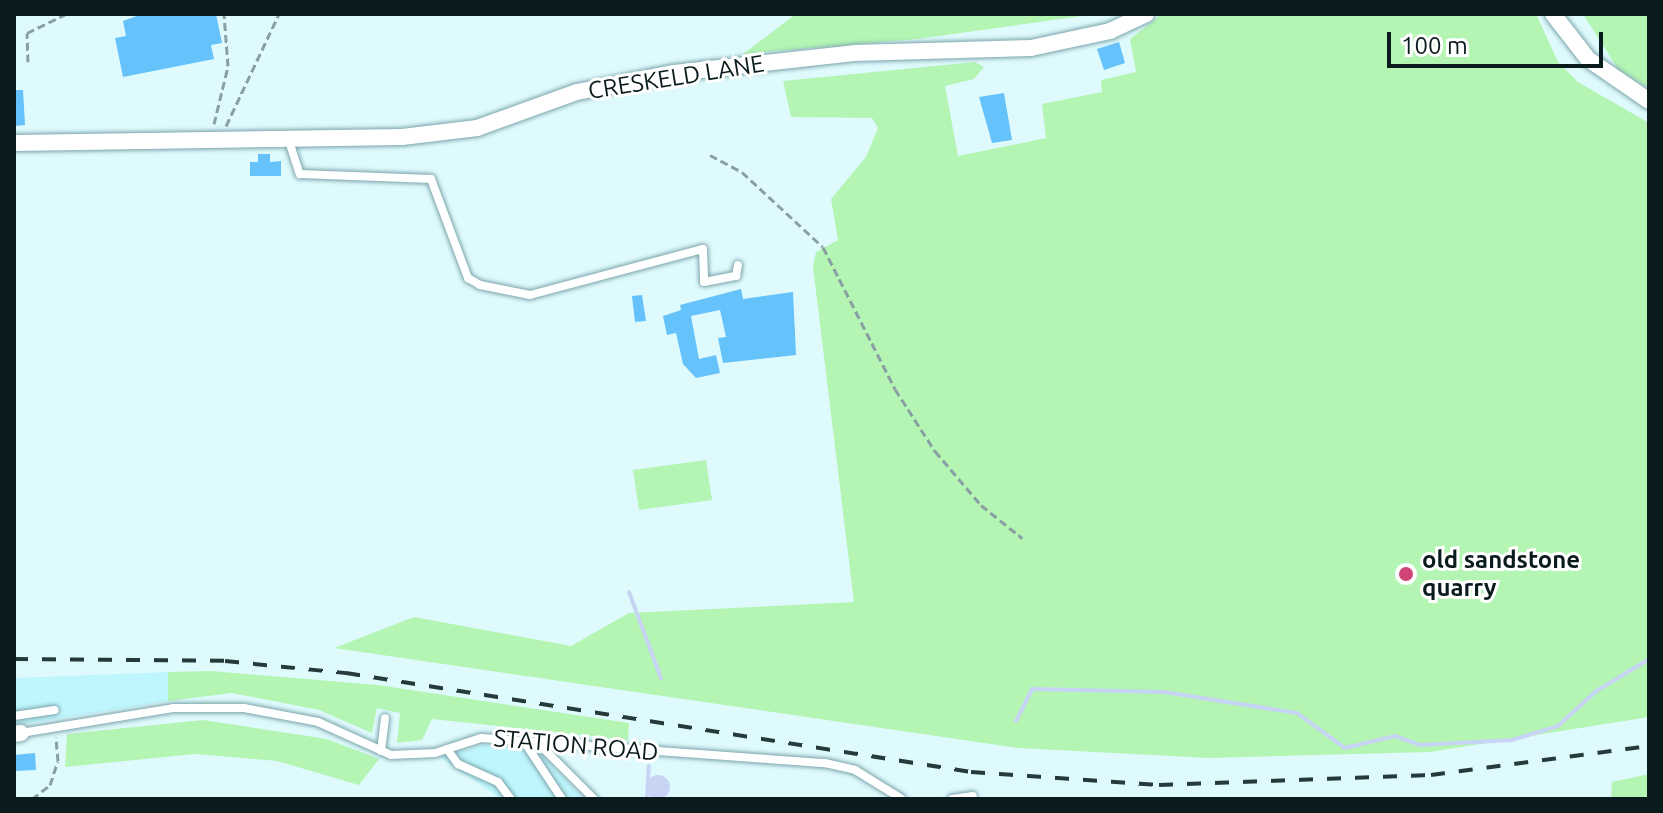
<!DOCTYPE html>
<style>
body{margin:0}
#map{position:relative;width:1663px;height:813px;overflow:hidden;background:#dffafd;font-family:Ubuntu,sans-serif}
div>[style]{position:absolute}
[style*='--x']{left:calc(var(--x)*1px);top:calc(var(--y)*1px);width:calc(var(--w)*1px);rotate:calc(var(--a)*1deg)}
.built>*{inset:0;background:#bff6fd}
.green>*{inset:0;background:#b4f5b4}
.water>*{inset:0;background:#c7d4f4}
.round{border-radius:50%}
.stream>*{height:4px;margin:-2px;padding:0 2px;transform-origin:2px;border-radius:2px;background:#c7d4f4}
.building>*{inset:0;background:#66c2fa}
.path>*{height:3px;margin-top:-1.5px;transform-origin:0;background:repeating-linear-gradient(90deg,#89a0a3 0 8px,transparent 0 12px)}
.roads{filter:drop-shadow(0 0 2px #7ba5ab) drop-shadow(0 0 2px #7ba5ab)}
.lane>*{height:8px;margin:-4px;padding:0 4px;transform-origin:4px;border-radius:4px;background:#fff}
.street>*{height:16px;margin:-8px;padding:0 8px;transform-origin:8px;border-radius:8px;background:#fff}
.rail>*{height:4px;margin-top:-2px;transform-origin:0;background:repeating-linear-gradient(90deg,#26393b 0 14px,transparent 0 28px)}
.dots>*{width:22px;height:22px;translate:-50% -50%;box-sizing:border-box;border:4px solid #fff;border-radius:50%}
span{translate:-50% -50%;white-space:nowrap;text-align:center;line-height:1.15;-webkit-text-stroke:6px #fff;paint-order:stroke}
.street-label{font-size:24px;color:#0a1b1d}
.poi-label{font-size:24px;color:#0a1b1d;font-weight:700}
.left{translate:0 -50%;text-align:left}
.frame{position:absolute;inset:0;border:16px solid #0a1b1d;pointer-events:none}
.scale{position:absolute;left:1387px;top:32px;width:216px;height:36px;box-sizing:border-box;border:4px solid #0a1b1d;border-top:0;padding-left:10px;font-size:24px;line-height:28px;white-space:nowrap;color:#0a1b1d;-webkit-text-stroke:6px #fff;paint-order:stroke}
</style>
<div id="map">
<div class="built">
<div style="clip-path:polygon(168px 672px,168px 701px,14px 726px,14px 678px)"></div>
<div style="clip-path:polygon(486px 744px,537px 750px,585px 799px,501px 799px,440px 757px)"></div>
</div>
<div class="green">
<div style="clip-path:polygon(796px 14px,1096px 14px,918px 39px,743px 54px)"></div>
<div style="clip-path:polygon(1162px 14px,1536px 14px,1558px 62px,1578px 82px,1649px 123px,1649px 717px,1430px 752px,1209px 758px,1018px 748px,334px 648px,414px 617px,571px 646px,629px 613px,854px 602px,813px 267px,816px 252px,838px 240px,831px 199px,866px 157px,878px 128px,872px 118px,791px 117px,783px 81px,975px 62px,984px 67px,974px 79px,945px 86px,958px 156px,1046px 138px,1042px 104px,1102px 92px,1101px 80px,1136px 72px,1130px 39px)"></div>
<div style="clip-path:polygon(1583px 14px,1649px 14px,1649px 88px,1618px 69px)"></div>
<div style="clip-path:polygon(706px 460px,712px 500px,639px 510px,633px 470px)"></div>
<div style="clip-path:polygon(211px 671px,378px 685px,629px 723px,628px 740px,432px 719px,422px 740px,397px 743px,400px 713px,377px 708px,372px 733px,319px 710px,232px 693px,168px 701px,168px 672px)"></div>
<div style="clip-path:polygon(203px 720px,327px 739px,379px 759px,359px 785px,277px 761px,195px 754px,65px 767px,67px 734px)"></div>
<div style="clip-path:polygon(1649px 774px,1649px 799px,1611px 799px,1612px 782px)"></div>
</div>
<div class="water">
<div class="round" style="left:646px;top:775px;width:24px;height:24px"></div>
</div>
<div class="stream">
<div style="--x:629;--y:592;--w:92;--a:69.6"></div>
<div style="--x:1016;--y:721;--w:36;--a:-63"></div>
<div style="--x:1032;--y:689;--w:132;--a:1.3"></div>
<div style="--x:1164;--y:692;--w:135;--a:9"></div>
<div style="--x:1297;--y:713;--w:59;--a:36.1"></div>
<div style="--x:1345;--y:748;--w:51;--a:-13.5"></div>
<div style="--x:1395;--y:736;--w:27;--a:20"></div>
<div style="--x:1420;--y:745;--w:92;--a:-3.1"></div>
<div style="--x:1512;--y:740;--w:48;--a:-16.9"></div>
<div style="--x:1558;--y:726;--w:50;--a:-42.6"></div>
<div style="--x:1595;--y:692;--w:63;--a:-31.4"></div>
<div style="--x:647;--y:799;--w:33;--a:-87"></div>
</div>
<div class="building">
<div style="clip-path:polygon(142px 14px,216px 14px,222px 43px,211px 45px,214px 59px,123px 77px,115px 38px,126px 36px,123px 21px)"></div>
<div style="clip-path:polygon(1119px 42px,1125px 63px,1104px 70px,1097px 49px)"></div>
<div style="clip-path:polygon(14px 90px,23px 90px,25px 125px,14px 126px)"></div>
<div style="clip-path:polygon(1004px 93px,1012px 140px,992px 143px,979px 97px)"></div>
<div style="clip-path:polygon(258px 154px,270px 154px,270px 162px,281px 161px,281px 176px,250px 176px,250px 162px,258px 162px)"></div>
<div style="clip-path:polygon(741px 289px,743px 299px,793px 292px,796px 355px,723px 363px,718px 338px,726px 337px,720px 310px,691px 316px,699px 359px,716px 355px,720px 373px,696px 378px,683px 364px,676px 333px,667px 335px,663px 316px,681px 310px,680px 305px)"></div>
<div style="clip-path:polygon(642px 295px,646px 321px,635px 322px,632px 296px)"></div>
<div style="clip-path:polygon(35px 753px,36px 770px,14px 771px,14px 755px)"></div>
</div>
<div class="path">
<div style="--x:28;--y:62;--w:29;--a:-92"></div>
<div style="--x:27;--y:33;--w:43;--a:-26"></div>
<div style="--x:214;--y:124;--w:60;--a:-76.4"></div>
<div style="--x:228;--y:66;--w:52;--a:-94.4"></div>
<div style="--x:226;--y:126;--w:124;--a:-64.7"></div>
<div style="--x:710;--y:155;--w:36;--a:28"></div>
<div style="--x:742;--y:172;--w:110;--a:42.8"></div>
<div style="--x:823;--y:247;--w:159;--a:63.1"></div>
<div style="--x:895;--y:389;--w:74;--a:57.2"></div>
<div style="--x:935;--y:451;--w:71;--a:49.6"></div>
<div style="--x:981;--y:505;--w:53;--a:38.8"></div>
<div style="--x:32;--y:799;--w:23;--a:-38"></div>
<div style="--x:50;--y:785;--w:25;--a:-72"></div>
<div style="--x:58;--y:761;--w:24;--a:-95"></div>
</div>
<div class="roads">
<div class="lane">
<div style="--x:288;--y:138;--w:38;--a:72"></div>
<div style="--x:300;--y:174;--w:131;--a:2.2"></div>
<div style="--x:431;--y:179;--w:106;--a:69.5"></div>
<div style="--x:468;--y:278;--w:14;--a:30"></div>
<div style="--x:480;--y:285;--w:51;--a:11.3"></div>
<div style="--x:530;--y:295;--w:179;--a:-14.9"></div>
<div style="--x:703;--y:249;--w:33;--a:88"></div>
<div style="--x:704;--y:282;--w:33;--a:-11"></div>
<div style="--x:736;--y:276;--w:11;--a:-80"></div>
<div style="--x:14;--y:716;--w:41;--a:-8.3"></div>
<div style="--x:21;--y:733;--w:154;--a:-9.3"></div>
<div style="--x:173;--y:708;--w:71;--a:0"></div>
<div style="--x:244;--y:708;--w:75;--a:10.7"></div>
<div style="--x:318;--y:722;--w:80;--a:24.3"></div>
<div style="--x:391;--y:755;--w:44;--a:-2.6"></div>
<div style="--x:435;--y:753;--w:48;--a:-18.1"></div>
<div style="--x:481;--y:738;--w:345;--a:4.2"></div>
<div style="--x:825;--y:763;--w:31;--a:13"></div>
<div style="--x:855;--y:770;--w:55;--a:31.7"></div>
<div style="--x:525;--y:743;--w:67;--a:56.5"></div>
<div style="--x:541;--y:746;--w:75;--a:45"></div>
<div style="--x:447;--y:749;--w:19;--a:54"></div>
<div style="--x:458;--y:764;--w:44;--a:24.2"></div>
<div style="--x:498;--y:782;--w:21;--a:53"></div>
<div style="--x:381;--y:751;--w:33;--a:-83"></div>
<div style="--x:952;--y:799;--w:21;--a:-8"></div>
</div>
<div class="street">
<div style="--x:1553;--y:14;--w:57;--a:52.1"></div>
<div style="--x:1588;--y:59;--w:74;--a:34.5"></div>
<div style="--x:14;--y:143;--w:388;--a:-0.9"></div>
<div style="--x:402;--y:137;--w:76;--a:-6.8"></div>
<div style="--x:477;--y:128;--w:106;--a:-19.8"></div>
<div style="--x:577;--y:92;--w:99;--a:-11.1"></div>
<div style="--x:674;--y:73;--w:181;--a:-6.3"></div>
<div style="--x:854;--y:53;--w:177;--a:-1.6"></div>
<div style="--x:1031;--y:48;--w:81;--a:-12.1"></div>
<div style="--x:1110;--y:31;--w:40;--a:-25"></div>
<div style="--x:14;--y:734;--w:7;--a:-8"></div>
</div>
</div>
<div class="rail">
<div style="--x:14;--y:659;--w:211;--a:0.5"></div>
<div style="--x:225;--y:661;--w:122;--a:5.7"></div>
<div style="--x:346;--y:673;--w:633;--a:9"></div>
<div style="--x:971;--y:772;--w:188;--a:4"></div>
<div style="--x:1159;--y:785;--w:272;--a:-2.1"></div>
<div style="--x:1431;--y:775;--w:220;--a:-7.6"></div>
</div>
<div class="dots">
<div style="left:1406px;top:574px;background:#d04478"></div>
</div>
<div class="street-label">
<span style="left:676px;top:77px;rotate:-9deg">CRESKELD LANE</span>
<span style="left:576px;top:745px;rotate:5deg">STATION ROAD</span>
</div>
<div class="poi-label">
<span class="left" style="left:1422px;top:574px">old sandstone<br>quarry</span>
</div>
<div class="frame"></div>
<div class="scale">100 m</div>
</div>
